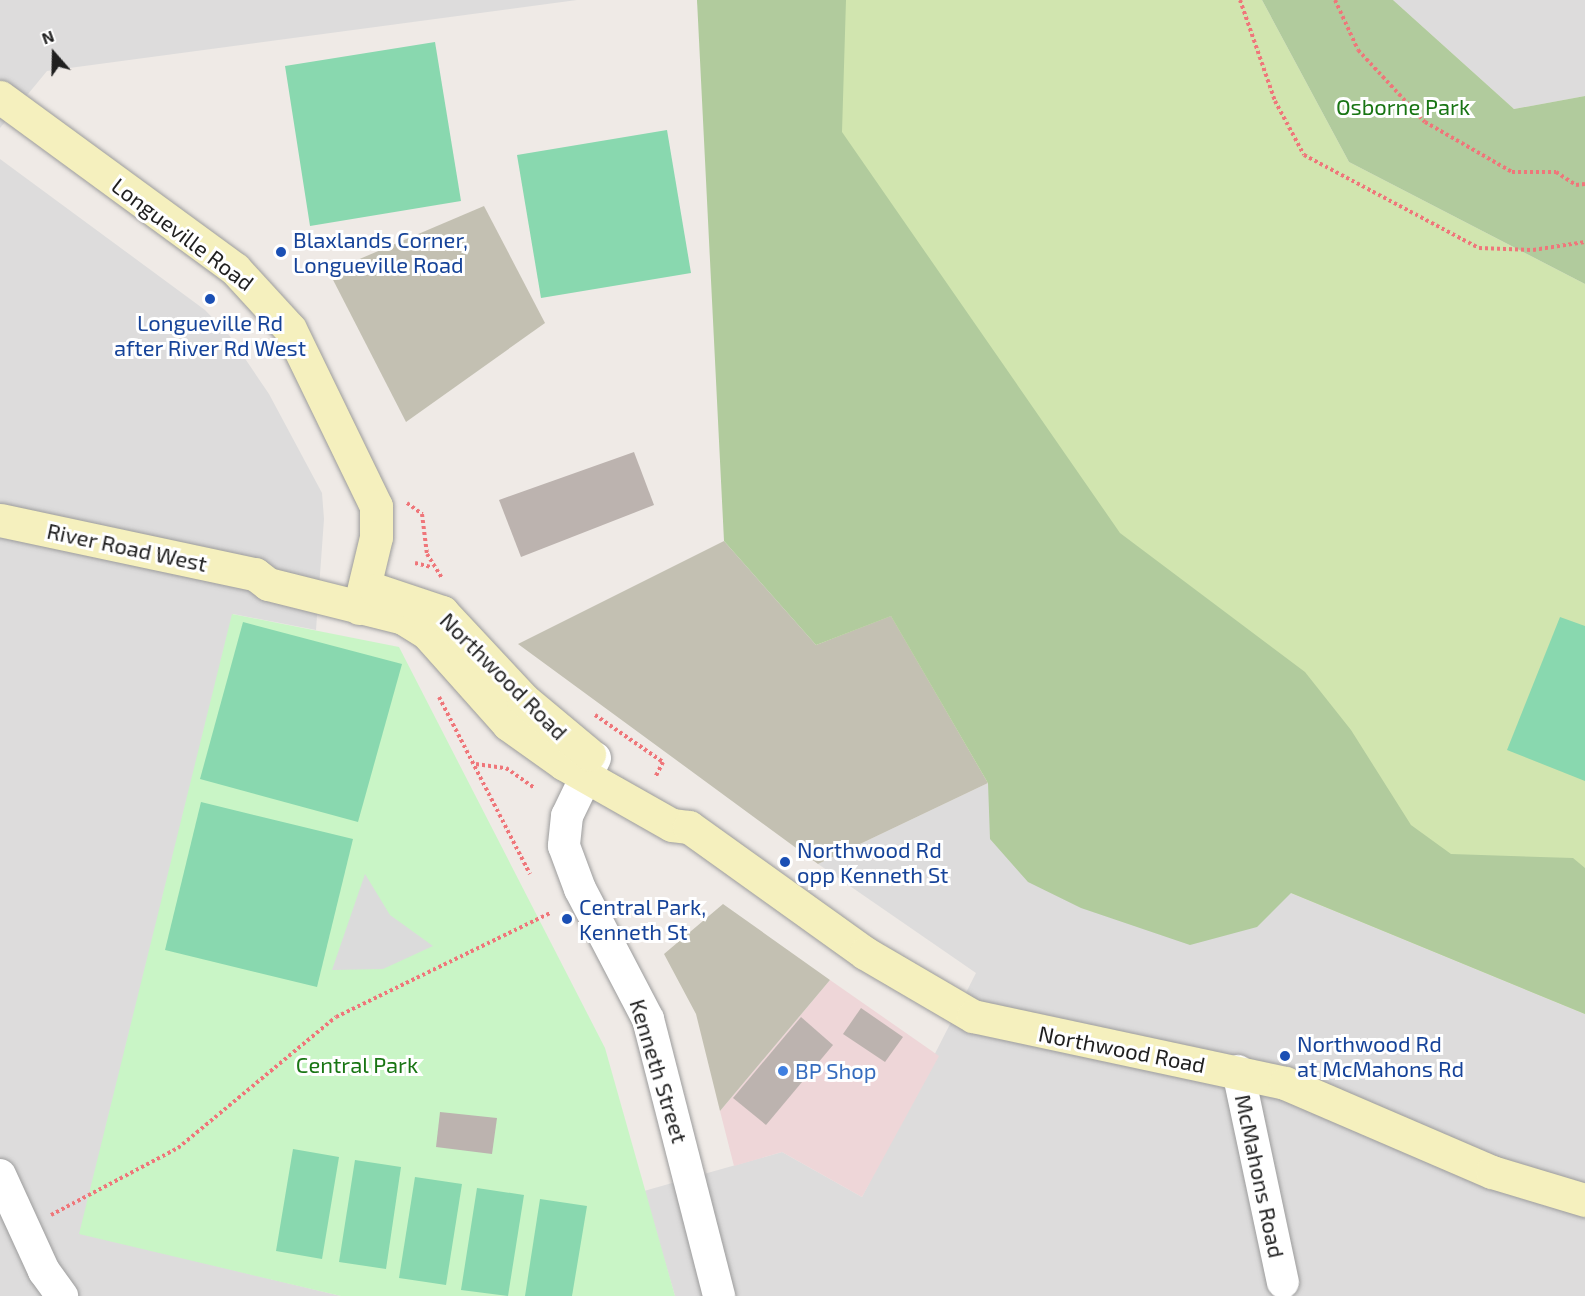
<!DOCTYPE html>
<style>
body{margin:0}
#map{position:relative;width:1585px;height:1296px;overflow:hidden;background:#efeae6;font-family:"Exo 2",sans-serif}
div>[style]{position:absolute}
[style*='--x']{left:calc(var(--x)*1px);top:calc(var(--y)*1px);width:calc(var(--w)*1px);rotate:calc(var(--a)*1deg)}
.residential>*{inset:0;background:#dddcdc}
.commercial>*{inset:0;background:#eed6d8}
.construction>*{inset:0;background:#c3c0b2}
.grass>*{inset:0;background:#d1e5af}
.forest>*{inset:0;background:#b1cb9d}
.park>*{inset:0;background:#c9f5c6}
.pitch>*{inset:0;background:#89d8af}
.parking>*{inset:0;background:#dbdbdb}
.building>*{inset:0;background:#bcb3af}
.path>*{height:4px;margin-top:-2px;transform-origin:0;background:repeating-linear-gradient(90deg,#ef767a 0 3px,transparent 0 6px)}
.roads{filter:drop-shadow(0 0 2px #9c9c9c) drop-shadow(0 0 2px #9c9c9c)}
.minor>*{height:32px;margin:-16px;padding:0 16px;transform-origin:16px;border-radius:16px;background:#fff}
.secondary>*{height:33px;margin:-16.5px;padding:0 16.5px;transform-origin:16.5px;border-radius:16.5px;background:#f5f0be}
.dots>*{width:16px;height:16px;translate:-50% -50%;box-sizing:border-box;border:3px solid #fff;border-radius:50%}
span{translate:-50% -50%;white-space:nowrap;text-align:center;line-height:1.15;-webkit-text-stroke:6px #fff;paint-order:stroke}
.park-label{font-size:22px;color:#197514}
.street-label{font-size:22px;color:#1f1f1f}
.transit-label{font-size:22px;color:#164399}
.left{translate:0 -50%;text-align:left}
.shop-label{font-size:22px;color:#366cbe}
.north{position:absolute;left:24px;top:24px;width:60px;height:60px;-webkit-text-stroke:4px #fff;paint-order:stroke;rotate:340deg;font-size:16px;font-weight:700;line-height:24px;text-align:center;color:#1f1f1f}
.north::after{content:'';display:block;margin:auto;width:21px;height:27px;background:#1f1f1f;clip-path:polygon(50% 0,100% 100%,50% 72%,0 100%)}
</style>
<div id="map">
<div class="residential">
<div style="clip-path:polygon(0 0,577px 0,47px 71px,0 128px)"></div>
<div style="clip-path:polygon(1393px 0,1585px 0,1585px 96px,1514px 109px)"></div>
<div style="clip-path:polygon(0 159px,205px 310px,229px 335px,269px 394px,322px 493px,324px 519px,316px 630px,233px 614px,80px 1233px,341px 1296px,0 1296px)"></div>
<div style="clip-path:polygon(988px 783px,1291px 893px,1585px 1014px,1585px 1296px,675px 1296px,644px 1191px,782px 1152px,862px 1197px,976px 973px,818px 864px)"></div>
</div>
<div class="commercial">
<div style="clip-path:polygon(830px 980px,939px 1056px,862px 1197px,782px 1152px,734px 1166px,720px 1111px)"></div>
</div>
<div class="construction">
<div style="clip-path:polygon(484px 206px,545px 323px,406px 422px,329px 272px)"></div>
<div style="clip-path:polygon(724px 541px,816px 645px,891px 615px,988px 783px,818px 864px,518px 644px)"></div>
<div style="clip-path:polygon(723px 904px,830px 980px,720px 1111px,696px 1014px,664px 954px)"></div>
</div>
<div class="grass">
<div style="clip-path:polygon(697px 0,1262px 0,1349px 162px,1585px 284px,1585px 1014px,1291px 893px,988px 783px,891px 616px,816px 645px)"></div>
</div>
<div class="forest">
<div style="clip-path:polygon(697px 0,846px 0,842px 132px,1120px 533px,1305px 672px,1351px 730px,1411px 825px,1451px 854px,1573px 858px,1585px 868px,1585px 1014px,1291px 893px,1257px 927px,1190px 945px,1081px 908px,1028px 882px,990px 839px,988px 783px,891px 616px,816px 645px,724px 541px)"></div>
<div style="clip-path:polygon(1262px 0,1393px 0,1514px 109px,1585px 96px,1585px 284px,1349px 162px)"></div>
</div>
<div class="park">
<div style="clip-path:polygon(232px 614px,399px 647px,605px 1048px,675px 1296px,341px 1296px,79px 1234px)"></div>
</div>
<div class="pitch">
<div style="clip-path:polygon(435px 42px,461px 201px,310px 226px,285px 66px)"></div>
<div style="clip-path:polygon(667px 130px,691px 273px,541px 298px,517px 155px)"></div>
<div style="clip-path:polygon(1560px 617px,1585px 626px,1585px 781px,1507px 750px)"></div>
<div style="clip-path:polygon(243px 622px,402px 664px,358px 822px,200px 779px)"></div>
<div style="clip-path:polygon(201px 802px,353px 839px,317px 987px,165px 950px)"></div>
<div style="clip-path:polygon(293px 1149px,339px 1157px,322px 1259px,276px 1251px)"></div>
<div style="clip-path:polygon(355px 1160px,401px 1167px,386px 1269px,339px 1262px)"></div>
<div style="clip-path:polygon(415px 1177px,462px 1184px,446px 1285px,399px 1278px)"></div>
<div style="clip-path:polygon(477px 1188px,524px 1195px,508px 1296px,461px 1290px)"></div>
<div style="clip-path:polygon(540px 1199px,587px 1206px,572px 1296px,525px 1296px)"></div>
</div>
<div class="parking">
<div style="clip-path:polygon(365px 874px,390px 915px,433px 946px,383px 969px,332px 970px)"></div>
</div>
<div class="building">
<div style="clip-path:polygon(634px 452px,654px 505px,521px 557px,499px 500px)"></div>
<div style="clip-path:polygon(861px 1008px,903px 1037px,885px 1062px,843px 1034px)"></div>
<div style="clip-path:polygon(801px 1017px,833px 1045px,766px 1125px,733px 1098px)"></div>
<div style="clip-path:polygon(440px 1112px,497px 1118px,492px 1154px,436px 1147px)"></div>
</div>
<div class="path">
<div style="--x:1240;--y:0;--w:107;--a:70.9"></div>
<div style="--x:1275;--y:101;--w:61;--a:61.8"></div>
<div style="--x:1304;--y:155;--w:198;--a:28"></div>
<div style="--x:1479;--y:248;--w:54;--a:2.1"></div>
<div style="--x:1533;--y:250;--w:53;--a:-8.7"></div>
<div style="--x:1335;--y:0;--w:55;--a:65.3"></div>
<div style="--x:1358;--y:50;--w:98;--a:47.1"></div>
<div style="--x:1425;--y:122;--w:100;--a:29.9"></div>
<div style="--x:1512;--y:172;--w:44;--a:0"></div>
<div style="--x:1556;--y:172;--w:24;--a:33"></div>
<div style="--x:1576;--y:185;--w:9;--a:-6"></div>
<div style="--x:407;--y:503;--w:19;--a:36"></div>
<div style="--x:422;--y:514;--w:40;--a:82.9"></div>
<div style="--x:427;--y:554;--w:28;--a:58"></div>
<div style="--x:415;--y:563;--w:16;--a:14"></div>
<div style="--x:439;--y:697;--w:199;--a:62.8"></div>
<div style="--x:595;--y:715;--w:83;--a:34.7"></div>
<div style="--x:663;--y:762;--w:16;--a:117"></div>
<div style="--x:476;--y:764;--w:30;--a:8"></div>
<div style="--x:506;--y:768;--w:35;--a:35"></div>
<div style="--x:51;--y:1215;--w:144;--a:-27.8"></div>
<div style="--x:178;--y:1148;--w:205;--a:-39.7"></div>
<div style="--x:336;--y:1017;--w:238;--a:-25.9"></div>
</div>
<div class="roads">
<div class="minor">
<div style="--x:595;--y:758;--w:64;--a:115.8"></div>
<div style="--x:567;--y:816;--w:30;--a:96"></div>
<div style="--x:564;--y:846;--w:46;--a:69.6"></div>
<div style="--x:580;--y:889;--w:147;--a:62.4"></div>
<div style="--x:648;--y:1019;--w:286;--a:75.6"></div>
<div style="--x:1238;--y:1071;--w:216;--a:78"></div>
<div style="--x:0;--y:1175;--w:106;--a:65.4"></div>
<div style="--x:44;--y:1271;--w:31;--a:54"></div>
</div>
<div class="secondary">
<div style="--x:0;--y:97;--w:291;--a:36.2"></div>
<div style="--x:235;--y:269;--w:81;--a:47.5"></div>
<div style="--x:290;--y:329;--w:197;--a:64.1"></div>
<div style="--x:376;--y:506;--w:31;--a:90"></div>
<div style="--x:376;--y:537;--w:73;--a:103.5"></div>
<div style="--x:0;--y:520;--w:261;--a:12"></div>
<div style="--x:255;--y:574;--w:16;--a:38"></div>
<div style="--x:268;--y:584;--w:139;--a:14.1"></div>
<div style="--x:403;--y:618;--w:28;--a:32"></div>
<div style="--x:427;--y:633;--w:122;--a:48.3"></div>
<div style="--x:508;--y:724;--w:69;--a:35.5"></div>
<div style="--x:564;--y:764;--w:124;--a:29.5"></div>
<div style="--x:672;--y:825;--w:17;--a:7"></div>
<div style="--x:689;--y:827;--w:216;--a:35.6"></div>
<div style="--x:865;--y:953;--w:125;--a:30.3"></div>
<div style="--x:973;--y:1016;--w:319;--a:12.1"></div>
<div style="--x:1285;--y:1083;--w:225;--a:23.3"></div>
<div style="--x:1492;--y:1172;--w:97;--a:16.8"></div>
<div style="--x:376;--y:590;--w:70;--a:18.4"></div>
<div style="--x:442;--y:612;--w:119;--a:47"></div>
<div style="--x:523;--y:699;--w:86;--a:39.8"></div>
</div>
</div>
<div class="dots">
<div style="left:281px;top:252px;background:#1a4fb4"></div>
<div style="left:210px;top:299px;background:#1a4fb4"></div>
<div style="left:785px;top:862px;background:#1a4fb4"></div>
<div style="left:567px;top:919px;background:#1a4fb4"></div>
<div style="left:1285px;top:1056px;background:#1a4fb4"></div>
<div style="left:783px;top:1071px;background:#3f7fe0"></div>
</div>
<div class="park-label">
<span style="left:1403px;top:107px">Osborne Park</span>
<span style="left:357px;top:1065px">Central Park</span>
</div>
<div class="street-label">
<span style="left:183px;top:234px;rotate:37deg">Longueville Road</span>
<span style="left:127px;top:547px;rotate:12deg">River Road West</span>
<span style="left:504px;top:676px;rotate:45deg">Northwood Road</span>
<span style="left:1122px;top:1049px;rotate:11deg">Northwood Road</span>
<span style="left:659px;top:1071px;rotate:73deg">Kenneth Street</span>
<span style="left:1260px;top:1176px;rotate:78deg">McMahons Road</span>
</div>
<div class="transit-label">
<span class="left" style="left:293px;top:252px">Blaxlands Corner,<br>Longueville Road</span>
<span style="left:210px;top:335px">Longueville Rd<br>after River Rd West</span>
<span class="left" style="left:797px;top:862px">Northwood Rd<br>opp Kenneth St</span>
<span class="left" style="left:579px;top:919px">Central Park,<br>Kenneth St</span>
<span class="left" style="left:1297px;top:1056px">Northwood Rd<br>at McMahons Rd</span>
</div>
<div class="shop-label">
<span class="left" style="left:795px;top:1071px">BP Shop</span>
</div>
<div class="north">N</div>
</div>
